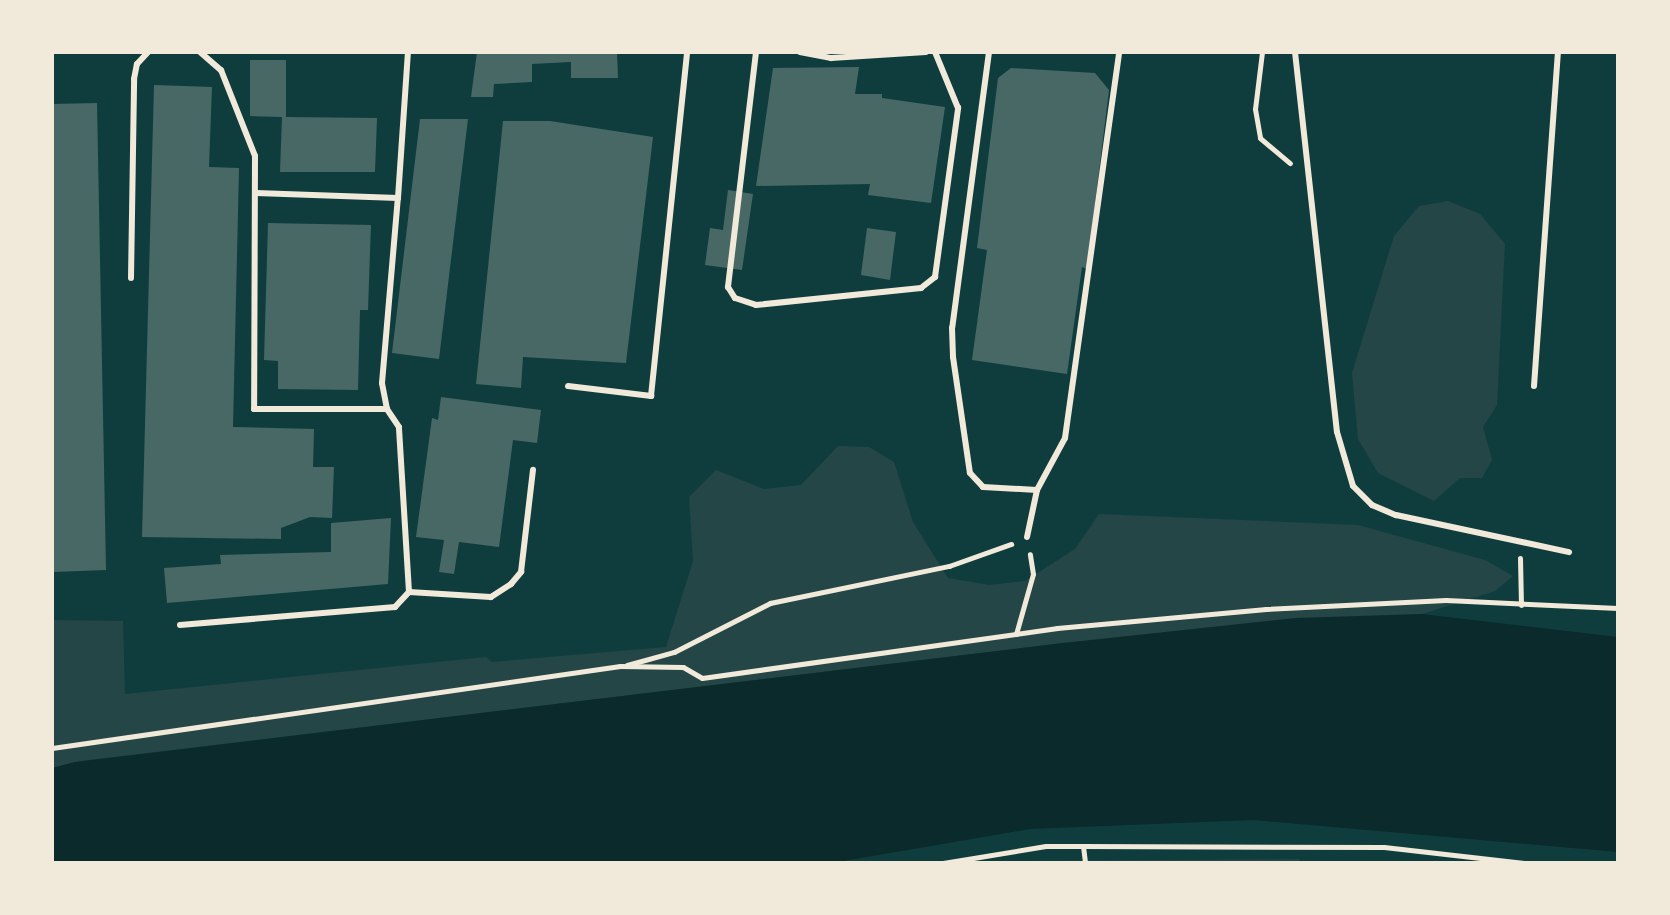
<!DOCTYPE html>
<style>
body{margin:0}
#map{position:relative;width:1670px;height:915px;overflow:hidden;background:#0f3d3e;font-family:"Open Sans",sans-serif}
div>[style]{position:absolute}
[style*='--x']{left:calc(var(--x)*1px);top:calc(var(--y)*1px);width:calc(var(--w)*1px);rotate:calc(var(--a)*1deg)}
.green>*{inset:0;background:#244646}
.water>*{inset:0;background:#0a2a2b}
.building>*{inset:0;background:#486865}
.path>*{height:5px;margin:-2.5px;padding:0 2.5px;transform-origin:2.5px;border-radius:2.5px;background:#f1e9da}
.service>*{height:6px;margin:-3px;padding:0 3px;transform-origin:3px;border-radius:3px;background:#f1e9da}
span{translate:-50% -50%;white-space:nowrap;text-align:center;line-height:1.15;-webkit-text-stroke:6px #f1e9da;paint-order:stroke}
.frame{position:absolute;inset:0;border:54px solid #f1e9da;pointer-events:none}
</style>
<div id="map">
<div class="green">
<div style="clip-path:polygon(1448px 201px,1480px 214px,1505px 244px,1497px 405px,1483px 427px,1492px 460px,1482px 478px,1460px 478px,1434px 501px,1378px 473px,1358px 439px,1352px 373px,1394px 236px,1419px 206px)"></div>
<div style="clip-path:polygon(838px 446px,869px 447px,894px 462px,913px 522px,948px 578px,989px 585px,1025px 581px,1075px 549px,1099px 514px,1358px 525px,1485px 560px,1513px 576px,1495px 591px,1422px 614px,1063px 643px,81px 761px,52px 769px,52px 620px,123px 621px,125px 694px,486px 657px,492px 662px,666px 647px,693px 561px,689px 497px,716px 470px,764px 489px,801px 485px)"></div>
<div style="clip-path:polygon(1299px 859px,1301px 863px,993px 863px,1005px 861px)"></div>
</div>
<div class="water">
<div style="clip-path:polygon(1422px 614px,1618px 637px,1618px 852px,1253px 820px,1030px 829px,832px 863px,52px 863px,52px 768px,75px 762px,1063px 643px,1296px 618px)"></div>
</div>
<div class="building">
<div style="clip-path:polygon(477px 52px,617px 52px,618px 78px,571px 78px,571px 62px,532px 64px,532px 82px,494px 84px,493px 97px,471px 97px)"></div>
<div style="clip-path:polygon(250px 60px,286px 60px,286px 117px,377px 118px,375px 172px,280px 172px,282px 117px,250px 116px)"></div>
<div style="clip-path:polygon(859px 67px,855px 94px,882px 94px,882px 98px,945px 107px,931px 203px,868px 195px,870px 184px,756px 186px,773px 68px)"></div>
<div style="clip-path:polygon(1011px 68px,1095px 73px,1109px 90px,1087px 269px,1082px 267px,1067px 374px,972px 360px,987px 250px,977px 248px,998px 78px)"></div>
<div style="clip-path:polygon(154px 85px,212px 87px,209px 167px,239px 168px,233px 427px,314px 429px,313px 467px,334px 467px,332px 518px,310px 517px,281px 528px,281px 539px,142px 537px)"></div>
<div style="clip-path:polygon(97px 103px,106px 570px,52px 572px,52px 104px)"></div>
<div style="clip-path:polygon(420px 119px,468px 119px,439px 359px,392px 353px)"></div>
<div style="clip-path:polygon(503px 121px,550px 121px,653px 137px,626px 363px,523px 357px,521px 388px,476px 384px)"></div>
<div style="clip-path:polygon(728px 190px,753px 194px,742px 270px,705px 265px,710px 228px,723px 230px)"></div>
<div style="clip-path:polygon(268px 223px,371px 225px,368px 310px,360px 310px,358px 390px,278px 389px,278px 361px,264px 360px)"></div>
<div style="clip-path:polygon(867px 228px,896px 232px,890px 280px,861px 275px)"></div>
<div style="clip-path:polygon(441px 397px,541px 410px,537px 443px,513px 440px,499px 547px,459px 542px,454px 574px,439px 572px,444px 540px,416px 537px,432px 418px,438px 420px)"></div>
<div style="clip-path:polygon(391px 518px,388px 584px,167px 603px,164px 568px,221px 564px,220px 555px,331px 552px,331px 523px)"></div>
</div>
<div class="path">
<div style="--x:1262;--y:52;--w:57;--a:97"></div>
<div style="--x:1255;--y:109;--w:29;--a:80"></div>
<div style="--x:1260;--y:138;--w:39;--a:40"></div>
<div style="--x:1520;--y:558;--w:47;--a:88.8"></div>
<div style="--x:1016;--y:634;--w:62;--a:-74.2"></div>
<div style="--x:1033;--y:574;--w:20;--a:-99"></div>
<div style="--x:627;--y:665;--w:49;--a:-15.5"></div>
<div style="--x:674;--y:652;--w:108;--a:-27"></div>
<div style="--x:770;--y:603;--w:183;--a:-11.7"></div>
<div style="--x:949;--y:566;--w:66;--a:-19.5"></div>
<div style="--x:52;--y:748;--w:574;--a:-8.21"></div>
<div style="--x:620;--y:666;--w:63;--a:0.9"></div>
<div style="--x:683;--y:667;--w:22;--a:30"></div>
<div style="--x:702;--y:678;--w:359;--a:-8"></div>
<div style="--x:1057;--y:628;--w:210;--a:-5.2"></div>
<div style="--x:1266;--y:609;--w:180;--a:-2.9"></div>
<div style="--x:1446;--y:600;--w:172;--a:2.7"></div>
<div style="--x:1083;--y:846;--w:17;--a:83"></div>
<div style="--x:943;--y:863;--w:104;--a:-9.4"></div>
<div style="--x:1046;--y:846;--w:37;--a:0"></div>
<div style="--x:1083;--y:846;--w:301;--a:0.2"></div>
<div style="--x:1384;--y:847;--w:141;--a:6.5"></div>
</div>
<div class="service">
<div style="--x:200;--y:52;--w:28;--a:41"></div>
<div style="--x:221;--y:70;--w:92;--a:68.4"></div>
<div style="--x:255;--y:156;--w:253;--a:90.2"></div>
<div style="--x:254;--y:409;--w:133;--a:0"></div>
<div style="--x:756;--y:52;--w:237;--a:96.8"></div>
<div style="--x:728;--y:287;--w:13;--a:58"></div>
<div style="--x:735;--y:298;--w:22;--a:18"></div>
<div style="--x:756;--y:305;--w:166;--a:-5.9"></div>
<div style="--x:921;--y:288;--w:18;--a:-38"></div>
<div style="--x:935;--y:277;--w:171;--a:-82.2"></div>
<div style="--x:958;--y:108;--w:61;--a:-112.3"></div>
<div style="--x:800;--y:52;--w:32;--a:11"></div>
<div style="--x:831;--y:58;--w:95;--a:-3.6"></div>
<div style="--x:989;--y:52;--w:278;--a:97.6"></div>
<div style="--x:952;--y:328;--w:29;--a:88"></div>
<div style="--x:953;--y:357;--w:117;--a:81.7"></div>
<div style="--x:970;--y:473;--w:19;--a:47"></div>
<div style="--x:983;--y:487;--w:54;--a:3.2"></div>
<div style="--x:1295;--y:52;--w:382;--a:83.7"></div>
<div style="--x:1337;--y:432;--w:56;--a:73.5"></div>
<div style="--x:1353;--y:486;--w:27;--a:45"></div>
<div style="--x:1372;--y:505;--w:26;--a:23"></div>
<div style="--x:1396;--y:515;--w:177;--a:12.1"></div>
<div style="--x:256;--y:193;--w:142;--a:2"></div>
<div style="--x:398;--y:198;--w:146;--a:-86.1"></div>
<div style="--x:131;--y:278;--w:199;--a:-89.1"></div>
<div style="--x:134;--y:79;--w:15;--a:-79"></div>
<div style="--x:137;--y:64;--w:16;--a:-47"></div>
<div style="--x:568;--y:386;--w:84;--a:6.9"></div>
<div style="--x:651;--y:396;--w:346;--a:-84"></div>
<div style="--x:1534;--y:386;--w:335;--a:-85.9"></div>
<div style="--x:1027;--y:537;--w:48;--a:-78"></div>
<div style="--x:1037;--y:490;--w:59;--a:-61.7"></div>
<div style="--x:1065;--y:438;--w:390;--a:-82"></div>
<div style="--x:409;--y:592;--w:82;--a:3.5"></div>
<div style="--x:491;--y:597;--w:24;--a:-33"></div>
<div style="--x:511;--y:584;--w:16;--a:-50"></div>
<div style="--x:521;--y:572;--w:103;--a:-83.3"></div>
<div style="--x:180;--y:625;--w:216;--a:-4.8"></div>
<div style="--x:395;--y:607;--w:21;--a:-47"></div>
<div style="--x:409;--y:592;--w:165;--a:-93.5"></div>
<div style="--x:399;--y:427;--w:22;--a:-124"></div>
<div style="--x:387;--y:409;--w:26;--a:-101"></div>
<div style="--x:382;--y:383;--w:186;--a:-85.1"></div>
</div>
<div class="frame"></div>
</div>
